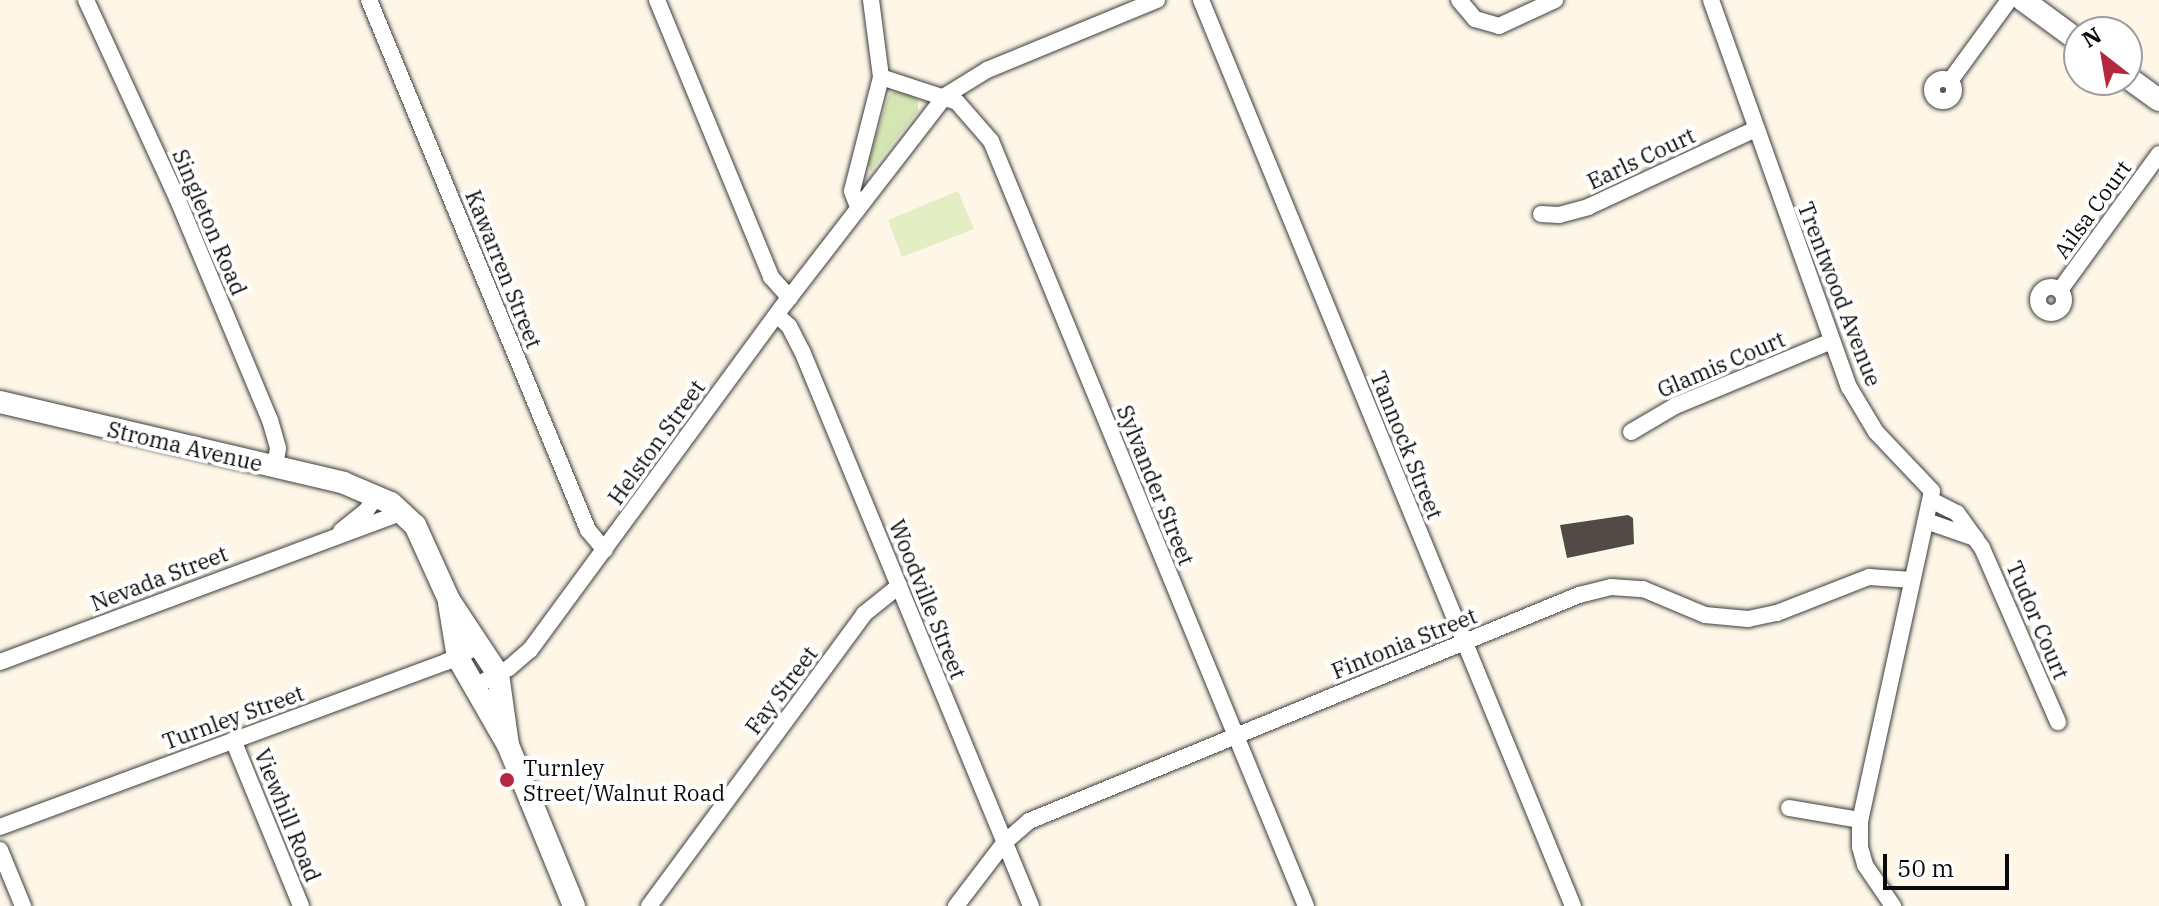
<!DOCTYPE html>
<style>
body{margin:0}
#map{position:relative;width:2159px;height:906px;overflow:hidden;background:#fef7e7;font-family:"IBM Plex Serif",serif}
div>[style]{position:absolute}
[style*='--x']{left:calc(var(--x)*1px);top:calc(var(--y)*1px);width:calc(var(--w)*1px);rotate:calc(var(--a)*1deg)}
.green>*{inset:0;background:#d3e6b3}
.pitch>*{inset:0;background:#e4eec5}
.building>*{inset:0;background:#524a47}
.roads{filter:drop-shadow(0 0 2px #3d3d3d) drop-shadow(0 0 2px #3d3d3d)}
.minor>*{height:16px;margin:-8px;padding:0 8px;transform-origin:8px;border-radius:8px;background:#fff}
.minor>.ring{margin:-8px;padding:0;box-sizing:content-box;background:none;border:16px solid #fff;border-radius:50%}
.tertiary>*{height:22px;margin:-11px;padding:0 11px;transform-origin:11px;border-radius:11px;background:#fff}
.dots>*{width:22px;height:22px;translate:-50% -50%;box-sizing:border-box;border:4px solid #fff;border-radius:50%}
span{translate:-50% -50%;white-space:nowrap;text-align:center;line-height:1.15;-webkit-text-stroke:8px #fff;paint-order:stroke}
.street-label{font-size:22px;color:#0a0a0a}
.poi-label{font-size:22px;color:#0a0a0a}
.left{translate:0 -50%;text-align:left}
.north{position:absolute;left:2063px;top:16px;width:80px;height:80px;box-sizing:border-box;background:#fff;border:2px solid #9d9d9d;border-radius:50%;rotate:329deg;font-size:22px;font-weight:700;line-height:32px;text-align:center;color:#0a0a0a}
.north::after{content:'';display:block;margin:auto;width:28px;height:36px;background:#b5273d;clip-path:polygon(50% 0,100% 100%,50% 72%,0 100%)}
.scale{position:absolute;left:1883px;top:854px;width:126px;height:36px;box-sizing:border-box;border:4px solid #0a0a0a;border-top:0;padding-left:10px;font-size:24px;line-height:28px;white-space:nowrap;color:#0a0a0a;-webkit-text-stroke:6px #fff;paint-order:stroke}
</style>
<div id="map">
<div class="green">
<div style="clip-path:polygon(903px 91px,918px 99px,918px 111px,871px 171px,868px 164px,888px 97px,892px 92px)"></div>
</div>
<div class="pitch">
<div style="clip-path:polygon(958px 191px,974px 229px,902px 257px,888px 220px)"></div>
</div>
<div class="building">
<div style="clip-path:polygon(1628px 515px,1633px 518px,1634px 544px,1567px 558px,1560px 525px)"></div>
</div>
<div class="roads">
<div class="minor">
<div style="--x:86;--y:0;--w:218;--a:65.3"></div>
<div style="--x:177;--y:198;--w:241;--a:67.3"></div>
<div style="--x:270;--y:420;--w:29;--a:74"></div>
<div style="--x:278;--y:448;--w:19;--a:99"></div>
<div style="--x:369;--y:0;--w:573;--a:67.55"></div>
<div style="--x:588;--y:530;--w:26;--a:50"></div>
<div style="--x:657;--y:0;--w:300;--a:67.6"></div>
<div style="--x:771;--y:277;--w:28;--a:48"></div>
<div style="--x:1201;--y:0;--w:979;--a:67.68"></div>
<div style="--x:1459;--y:0;--w:25;--a:50"></div>
<div style="--x:1475;--y:19;--w:25;--a:16"></div>
<div style="--x:1499;--y:26;--w:62;--a:-24.9"></div>
<div style="--x:1711;--y:0;--w:411;--a:70.4"></div>
<div style="--x:1849;--y:387;--w:52;--a:59"></div>
<div style="--x:1876;--y:432;--w:81;--a:46.5"></div>
<div style="--x:1932;--y:491;--w:337;--a:102.3"></div>
<div style="--x:1860;--y:820;--w:27;--a:90"></div>
<div style="--x:1860;--y:847;--w:19;--a:74"></div>
<div style="--x:1865;--y:865;--w:50;--a:55.7"></div>
<div style="--x:881;--y:77;--w:80;--a:18.2"></div>
<div style="--x:957;--y:102;--w:52;--a:48.9"></div>
<div style="--x:991;--y:141;--w:827;--a:67.62"></div>
<div class="ring" style="left:1932px;top:79px;width:6px;height:6px"></div>
<div style="--x:1950;--y:81;--w:100;--a:-53.9"></div>
<div style="--x:858;--y:207;--w:17;--a:-111"></div>
<div style="--x:852;--y:191;--w:118;--a:-75.7"></div>
<div style="--x:881;--y:77;--w:78;--a:-97.4"></div>
<div style="--x:1541;--y:214;--w:18;--a:3"></div>
<div style="--x:1559;--y:215;--w:30;--a:-15"></div>
<div style="--x:1588;--y:207;--w:185;--a:-24.9"></div>
<div class="ring" style="left:2038px;top:287px;width:10px;height:10px"></div>
<div style="--x:2060;--y:290;--w:168;--a:-53.9"></div>
<div style="--x:777;--y:315;--w:16;--a:43"></div>
<div style="--x:789;--y:326;--w:28;--a:63"></div>
<div style="--x:802;--y:351;--w:600;--a:67.58"></div>
<div style="--x:1631;--y:432;--w:51;--a:-30.6"></div>
<div style="--x:1675;--y:406;--w:170;--a:-22.5"></div>
<div style="--x:1931;--y:500;--w:29;--a:27"></div>
<div style="--x:1957;--y:513;--w:43;--a:54.5"></div>
<div style="--x:1982;--y:548;--w:190;--a:66.4"></div>
<div style="--x:1926;--y:521;--w:52;--a:19.1"></div>
<div style="--x:341;--y:531;--w:32;--a:-39"></div>
<div style="--x:366;--y:511;--w:19;--a:-55"></div>
<div style="--x:0;--y:662;--w:430;--a:-20.4"></div>
<div style="--x:475;--y:686;--w:38;--a:-28"></div>
<div style="--x:509;--y:668;--w:28;--a:-41"></div>
<div style="--x:530;--y:650;--w:432;--a:-53.7"></div>
<div style="--x:786;--y:302;--w:260;--a:-52.3"></div>
<div style="--x:945;--y:96;--w:49;--a:-31.8"></div>
<div style="--x:987;--y:70;--w:184;--a:-22.4"></div>
<div style="--x:233;--y:740;--w:179;--a:67.7"></div>
<div style="--x:1789;--y:808;--w:72;--a:9.6"></div>
<div style="--x:0;--y:827;--w:476;--a:-20.3"></div>
<div style="--x:446;--y:662;--w:37;--a:-26"></div>
<div style="--x:0;--y:850;--w:61;--a:67.7"></div>
<div style="--x:649;--y:906;--w:363;--a:-53.6"></div>
<div style="--x:864;--y:614;--w:45;--a:-38.7"></div>
<div style="--x:956;--y:906;--w:81;--a:-52.6"></div>
<div style="--x:1005;--y:842;--w:32;--a:-41"></div>
<div style="--x:1029;--y:821;--w:595;--a:-22.34"></div>
<div style="--x:1579;--y:595;--w:33;--a:-14"></div>
<div style="--x:1611;--y:587;--w:32;--a:4"></div>
<div style="--x:1643;--y:589;--w:67;--a:22.8"></div>
<div style="--x:1705;--y:615;--w:43;--a:5.3"></div>
<div style="--x:1748;--y:619;--w:30;--a:-12"></div>
<div style="--x:1777;--y:613;--w:99;--a:-21.4"></div>
<div style="--x:1869;--y:577;--w:43;--a:4"></div>
</div>
<div class="tertiary">
<div style="--x:2023;--y:0;--w:69;--a:36.2"></div>
<div style="--x:2127;--y:77;--w:39;--a:36"></div>
<div style="--x:0;--y:402;--w:353;--a:13.2"></div>
<div style="--x:344;--y:483;--w:51;--a:23.1"></div>
<div style="--x:391;--y:503;--w:33;--a:43"></div>
<div style="--x:415;--y:525;--w:82;--a:65.6"></div>
<div style="--x:449;--y:600;--w:89;--a:56.5"></div>
<div style="--x:498;--y:674;--w:72;--a:82"></div>
<div style="--x:449;--y:603;--w:56;--a:80.7"></div>
<div style="--x:458;--y:658;--w:100;--a:60.1"></div>
<div style="--x:508;--y:745;--w:174;--a:67.7"></div>
</div>
</div>
<div class="dots">
<div style="left:507px;top:780px;background:#b5273d"></div>
</div>
<div class="street-label">
<span style="left:1641px;top:158px;rotate:-25deg">Earls Court</span>
<span style="left:2092px;top:209px;rotate:-54deg">Ailsa Court</span>
<span style="left:210px;top:222px;rotate:67deg">Singleton Road</span>
<span style="left:504px;top:269px;rotate:68deg">Kawarren Street</span>
<span style="left:1840px;top:294px;rotate:69deg">Trentwood Avenue</span>
<span style="left:1721px;top:364px;rotate:-23deg">Glamis Court</span>
<span style="left:656px;top:442px;rotate:-54deg">Helston Street</span>
<span style="left:1407px;top:445px;rotate:68deg">Tannock Street</span>
<span style="left:185px;top:446px;rotate:13deg">Stroma Avenue</span>
<span style="left:1156px;top:485px;rotate:68deg">Sylvander Street</span>
<span style="left:159px;top:578px;rotate:-21deg">Nevada Street</span>
<span style="left:928px;top:599px;rotate:68deg">Woodville Street</span>
<span style="left:2038px;top:620px;rotate:67deg">Tudor Court</span>
<span style="left:1404px;top:643px;rotate:-22deg">Fintonia Street</span>
<span style="left:781px;top:690px;rotate:-53deg">Fay Street</span>
<span style="left:233px;top:717px;rotate:-20deg">Turnley Street</span>
<span style="left:288px;top:815px;rotate:68deg">Viewhill Road</span>
</div>
<div class="poi-label">
<span class="left" style="left:523px;top:780px">Turnley<br>Street/Walnut Road</span>
</div>
<div class="north">N</div>
<div class="scale">50 m</div>
</div>
